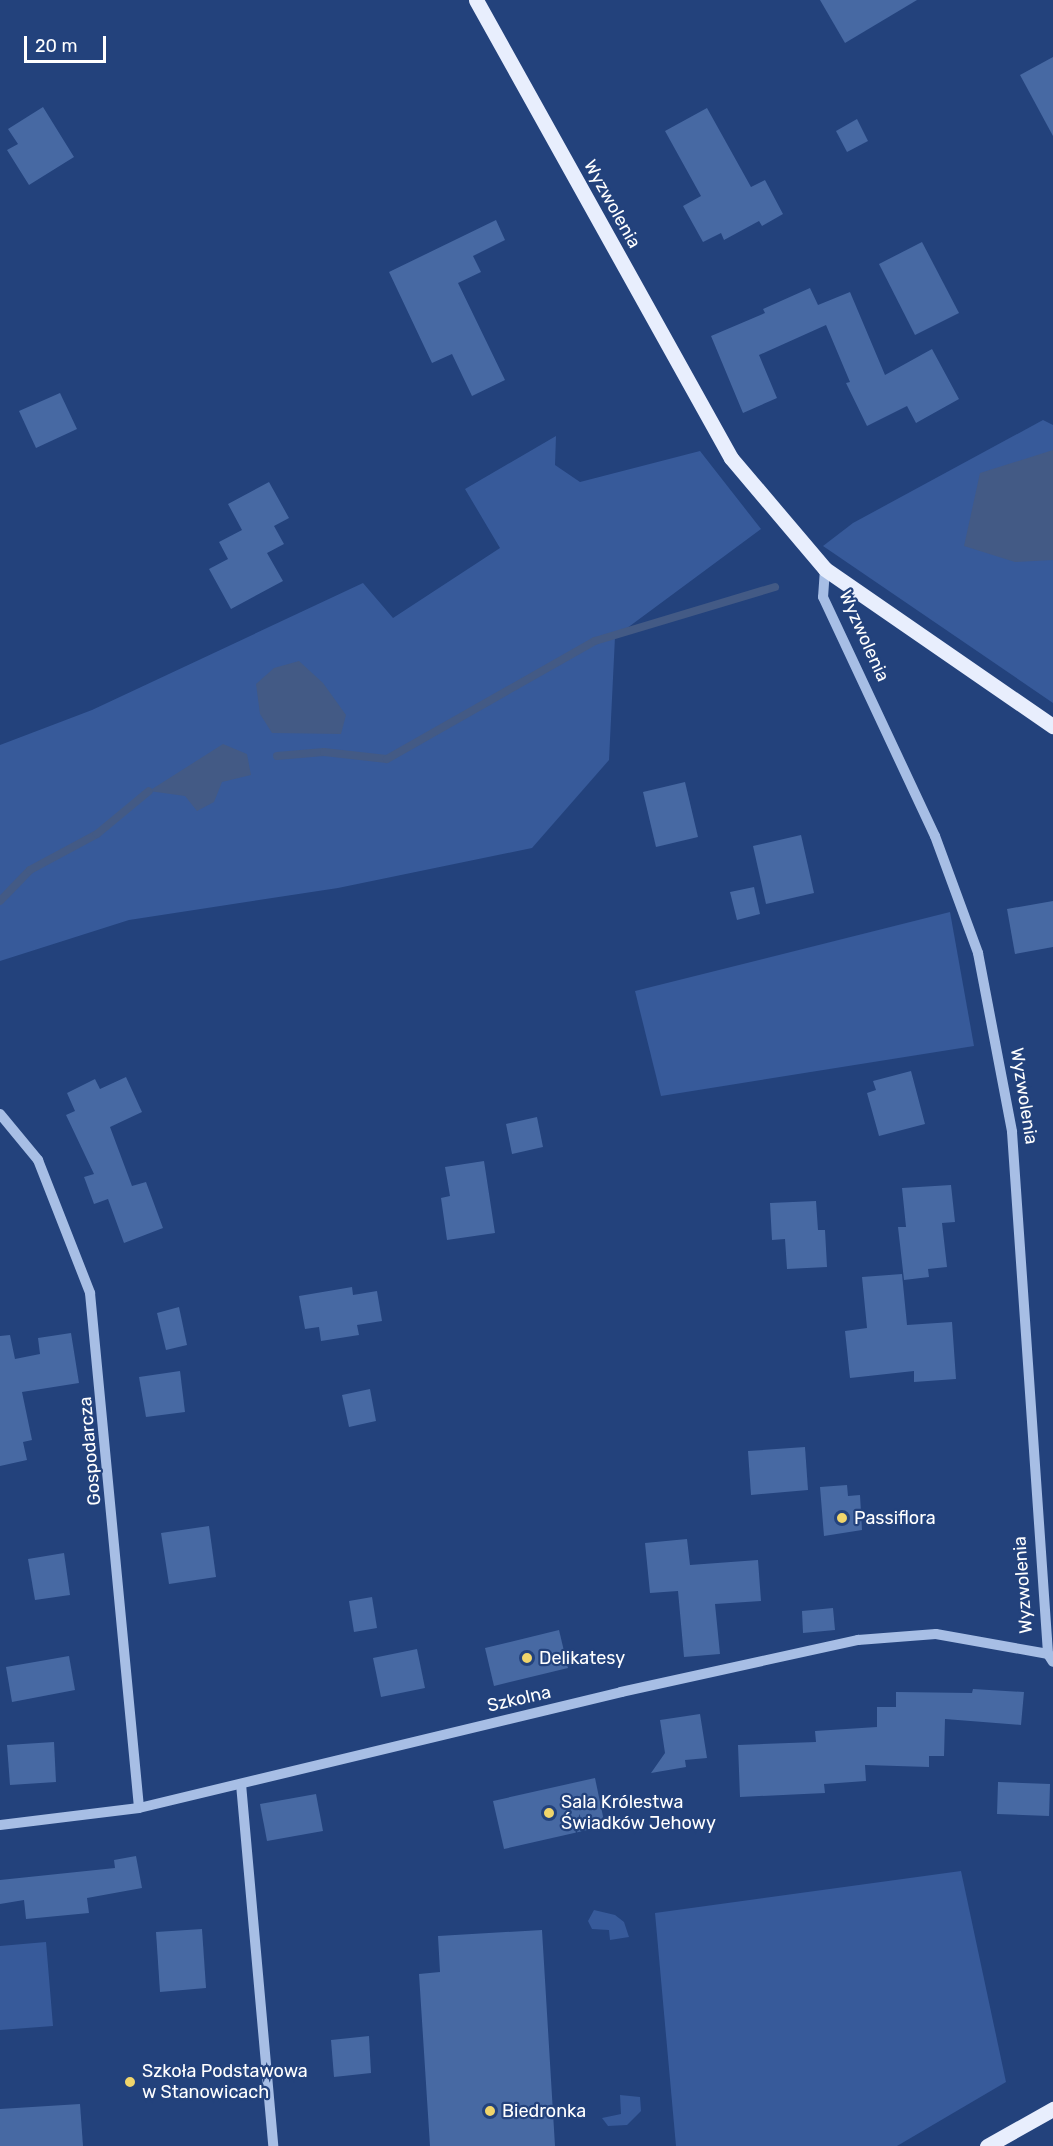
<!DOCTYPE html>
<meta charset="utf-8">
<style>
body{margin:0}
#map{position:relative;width:1053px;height:2146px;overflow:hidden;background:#23427c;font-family:Rubik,sans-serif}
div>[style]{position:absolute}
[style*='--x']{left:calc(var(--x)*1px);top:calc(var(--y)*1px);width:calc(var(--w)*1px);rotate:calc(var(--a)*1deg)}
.green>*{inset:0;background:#375a9a}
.water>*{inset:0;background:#435a85}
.stream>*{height:8px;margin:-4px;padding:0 4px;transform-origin:4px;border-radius:4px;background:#435a85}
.building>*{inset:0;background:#4769a3}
.minor>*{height:10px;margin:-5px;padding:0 5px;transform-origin:5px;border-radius:5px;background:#a7bee5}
.major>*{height:15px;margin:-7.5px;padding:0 7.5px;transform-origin:7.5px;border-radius:7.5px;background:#e8eefd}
.dots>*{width:16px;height:16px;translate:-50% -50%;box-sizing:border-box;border:3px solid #23427c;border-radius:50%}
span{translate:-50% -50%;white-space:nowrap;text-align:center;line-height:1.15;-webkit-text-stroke:4.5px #23427c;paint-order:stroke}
.street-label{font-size:18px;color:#fff}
.poi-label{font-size:18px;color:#fff}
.left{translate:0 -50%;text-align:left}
.scale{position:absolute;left:24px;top:36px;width:82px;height:27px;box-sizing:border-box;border:3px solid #fff;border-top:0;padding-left:8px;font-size:18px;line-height:21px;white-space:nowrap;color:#fff;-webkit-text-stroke:4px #23427c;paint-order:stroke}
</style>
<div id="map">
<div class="green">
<div style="clip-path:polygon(1043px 420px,1053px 425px,1053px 703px,823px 546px,853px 523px)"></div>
<div style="clip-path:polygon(556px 436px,555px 465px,580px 482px,700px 451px,761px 529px,615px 637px,609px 760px,532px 848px,338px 888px,129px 920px,0 961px,0 745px,92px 710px,363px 583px,393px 618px,500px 548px,465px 489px)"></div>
<div style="clip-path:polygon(950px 912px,974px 1046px,661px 1096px,635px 991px)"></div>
<div style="clip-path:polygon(961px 1871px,1006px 2082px,897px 2146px,676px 2146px,655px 1913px)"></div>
<div style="clip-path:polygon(594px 1910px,615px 1915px,624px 1922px,629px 1937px,610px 1940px,609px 1930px,592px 1929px,588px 1921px)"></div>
<div style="clip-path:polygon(46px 1942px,53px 2026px,0 2030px,0 1946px)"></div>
<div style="clip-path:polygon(620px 2095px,640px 2097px,641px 2111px,627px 2125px,608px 2126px,602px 2118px,621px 2114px)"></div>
</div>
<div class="water">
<div style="clip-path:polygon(1053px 450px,1053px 560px,1015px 562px,964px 546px,980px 473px)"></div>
<div style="clip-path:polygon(299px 661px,323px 683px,346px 715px,341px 734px,272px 733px,260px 714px,256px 684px,274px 668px)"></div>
<div style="clip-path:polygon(223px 744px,247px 754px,251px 775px,222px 782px,214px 802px,197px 811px,185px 796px,149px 791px)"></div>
</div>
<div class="stream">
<div style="--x:277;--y:756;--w:47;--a:-4.9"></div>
<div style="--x:324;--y:752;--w:63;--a:6.3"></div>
<div style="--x:387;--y:759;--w:239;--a:-29.6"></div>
<div style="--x:595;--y:641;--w:188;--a:-16.7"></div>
<div style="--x:0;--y:901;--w:43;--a:-45.9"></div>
<div style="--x:30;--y:870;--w:76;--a:-28.2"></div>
<div style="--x:97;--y:834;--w:67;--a:-39.6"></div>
</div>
<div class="building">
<div style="clip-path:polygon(820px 0,917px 0,845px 43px)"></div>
<div style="clip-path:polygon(1053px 57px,1053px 136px,1020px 75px)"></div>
<div style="clip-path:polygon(43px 107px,74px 157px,29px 185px,7px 150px,18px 144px,8px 129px)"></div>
<div style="clip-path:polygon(707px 108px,751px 187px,765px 180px,783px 214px,762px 226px,759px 221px,724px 240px,721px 233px,703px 242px,683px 206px,701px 196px,665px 131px)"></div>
<div style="clip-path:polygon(857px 119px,868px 141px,847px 152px,836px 131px)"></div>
<div style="clip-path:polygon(496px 220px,505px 240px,473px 256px,481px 272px,458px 283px,505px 380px,472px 396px,452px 354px,432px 363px,389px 272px)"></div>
<div style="clip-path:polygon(922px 242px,959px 313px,915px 335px,879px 264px)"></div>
<div style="clip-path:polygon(810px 288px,818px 305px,850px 292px,885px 375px,932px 349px,959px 399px,916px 423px,907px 406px,867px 426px,846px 383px,850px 382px,826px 325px,759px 355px,777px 398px,743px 413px,711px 336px,765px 313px,763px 309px)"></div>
<div style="clip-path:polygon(60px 393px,77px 429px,36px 448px,19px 411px)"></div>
<div style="clip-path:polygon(269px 482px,289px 518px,274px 526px,284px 544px,267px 553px,283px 581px,231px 609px,209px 569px,228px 559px,219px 542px,242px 530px,228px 504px)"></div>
<div style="clip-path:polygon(685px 782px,698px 837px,656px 847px,643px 792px)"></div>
<div style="clip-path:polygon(801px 835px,814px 893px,766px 904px,753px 846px)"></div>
<div style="clip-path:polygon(754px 887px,760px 914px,737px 920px,730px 892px)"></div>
<div style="clip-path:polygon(1053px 901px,1053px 947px,1015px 954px,1007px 909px)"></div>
<div style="clip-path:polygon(911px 1071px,925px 1124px,879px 1136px,867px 1093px,876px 1090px,873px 1081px)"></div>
<div style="clip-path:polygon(126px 1077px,142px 1112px,110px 1127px,132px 1186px,146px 1182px,163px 1228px,124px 1243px,108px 1199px,94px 1204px,84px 1177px,94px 1174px,66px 1115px,75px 1111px,67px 1093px,95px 1079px,100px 1089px)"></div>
<div style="clip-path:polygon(537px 1117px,543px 1147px,512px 1154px,506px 1124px)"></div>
<div style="clip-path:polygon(484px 1161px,495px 1233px,447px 1240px,441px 1198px,450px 1196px,445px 1167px)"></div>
<div style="clip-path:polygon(951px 1185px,955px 1222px,942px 1223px,947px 1267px,928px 1269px,929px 1277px,904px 1280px,898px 1227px,906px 1227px,902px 1188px)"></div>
<div style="clip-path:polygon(816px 1201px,818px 1230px,825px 1230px,827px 1267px,787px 1269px,785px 1239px,772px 1240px,770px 1203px)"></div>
<div style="clip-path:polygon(902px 1274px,907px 1325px,952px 1322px,956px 1379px,914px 1382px,914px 1371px,850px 1378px,845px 1331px,867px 1328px,862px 1277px)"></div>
<div style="clip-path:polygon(352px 1287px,353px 1295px,377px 1291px,382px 1321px,357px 1325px,359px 1335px,321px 1341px,319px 1327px,305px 1329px,299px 1296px)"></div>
<div style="clip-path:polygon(179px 1307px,187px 1345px,166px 1350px,157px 1313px)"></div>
<div style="clip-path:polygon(71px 1333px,79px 1383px,22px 1392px,32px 1440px,23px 1442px,27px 1460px,0 1466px,0 1336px,10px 1335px,15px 1359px,40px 1354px,38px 1338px)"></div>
<div style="clip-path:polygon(180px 1371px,185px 1412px,146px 1417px,139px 1377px)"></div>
<div style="clip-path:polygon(370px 1389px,376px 1421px,349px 1427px,342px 1395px)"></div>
<div style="clip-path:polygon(805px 1447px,808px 1490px,751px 1495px,748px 1451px)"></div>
<div style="clip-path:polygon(847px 1485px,848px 1496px,860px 1495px,862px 1530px,824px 1536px,820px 1487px)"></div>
<div style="clip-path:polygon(209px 1526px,216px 1577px,169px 1584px,161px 1533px)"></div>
<div style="clip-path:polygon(687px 1539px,690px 1565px,758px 1560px,761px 1601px,715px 1604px,720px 1654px,684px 1657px,678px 1591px,650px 1593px,645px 1543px)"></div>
<div style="clip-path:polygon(64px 1553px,70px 1595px,35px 1600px,28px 1559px)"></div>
<div style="clip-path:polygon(372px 1597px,377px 1628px,354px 1632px,349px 1601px)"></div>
<div style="clip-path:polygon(833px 1608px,835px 1630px,803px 1633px,802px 1611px)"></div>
<div style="clip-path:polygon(559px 1630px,568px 1668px,494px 1686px,485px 1648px)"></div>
<div style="clip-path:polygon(417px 1649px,425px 1688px,381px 1697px,373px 1658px)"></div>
<div style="clip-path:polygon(69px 1656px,75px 1690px,12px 1702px,6px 1667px)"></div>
<div style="clip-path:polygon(973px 1689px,1024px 1692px,1021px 1725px,945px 1719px,944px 1756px,929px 1756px,929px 1767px,865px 1765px,866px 1781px,824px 1784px,825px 1793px,740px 1797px,738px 1745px,816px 1742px,815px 1731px,877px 1727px,877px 1707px,896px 1707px,896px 1692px,972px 1693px)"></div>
<div style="clip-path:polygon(700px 1714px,707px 1758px,685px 1760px,686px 1767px,651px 1773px,665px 1753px,660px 1720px)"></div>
<div style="clip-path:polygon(54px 1742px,56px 1782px,10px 1785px,7px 1745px)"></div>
<div style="clip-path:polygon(595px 1778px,605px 1826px,504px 1849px,493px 1801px)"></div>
<div style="clip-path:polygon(998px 1782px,1050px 1784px,1049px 1816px,997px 1814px)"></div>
<div style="clip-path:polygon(316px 1794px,323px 1831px,267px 1841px,260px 1804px)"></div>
<div style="clip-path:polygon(136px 1856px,142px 1888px,87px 1898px,89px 1913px,26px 1919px,24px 1900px,0 1904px,0 1880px,115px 1868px,114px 1860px)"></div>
<div style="clip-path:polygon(202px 1929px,206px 1988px,160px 1992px,156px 1932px)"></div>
<div style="clip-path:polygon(542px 1930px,555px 2146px,430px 2146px,419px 1974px,440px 1972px,438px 1936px)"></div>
<div style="clip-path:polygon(369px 2036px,371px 2073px,334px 2077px,331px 2040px)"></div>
<div style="clip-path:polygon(80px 2104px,83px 2146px,0 2146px,0 2109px)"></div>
</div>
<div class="minor">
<div style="--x:825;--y:569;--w:28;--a:94"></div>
<div style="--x:823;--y:597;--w:264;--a:64.9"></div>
<div style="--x:935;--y:836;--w:125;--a:69.8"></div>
<div style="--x:978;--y:953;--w:182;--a:79.2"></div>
<div style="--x:1012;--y:1132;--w:523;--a:86.05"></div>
<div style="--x:1048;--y:1654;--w:9;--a:58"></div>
<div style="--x:0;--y:1114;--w:60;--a:50.4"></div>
<div style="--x:38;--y:1160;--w:143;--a:68.6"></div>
<div style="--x:90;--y:1293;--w:517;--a:84.56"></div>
<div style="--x:241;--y:1784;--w:363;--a:84.9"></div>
<div style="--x:0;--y:1825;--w:140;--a:-7"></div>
<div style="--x:139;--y:1808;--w:496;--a:-13.5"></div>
<div style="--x:621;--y:1692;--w:243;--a:-12.4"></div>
<div style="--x:858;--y:1640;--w:78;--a:-4.4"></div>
<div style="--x:936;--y:1634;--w:114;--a:10.1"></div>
</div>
<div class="major">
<div style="--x:476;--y:0;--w:524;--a:60.89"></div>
<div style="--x:731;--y:458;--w:145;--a:49.7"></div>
<div style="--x:825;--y:569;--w:277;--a:34.6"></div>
<div style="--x:987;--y:2146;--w:76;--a:-29.3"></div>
</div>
<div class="dots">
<div style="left:842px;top:1518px;background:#f0d56b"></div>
<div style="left:527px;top:1658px;background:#f0d56b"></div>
<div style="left:549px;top:1813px;background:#f0d56b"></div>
<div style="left:130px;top:2082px;background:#f0d56b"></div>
<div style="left:490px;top:2111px;background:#f0d56b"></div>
</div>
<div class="street-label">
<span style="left:612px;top:204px;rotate:61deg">Wyzwolenia</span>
<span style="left:864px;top:636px;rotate:66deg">Wyzwolenia</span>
<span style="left:1024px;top:1096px;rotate:81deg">Wyzwolenia</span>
<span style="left:90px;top:1451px;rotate:-95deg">Gospodarcza</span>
<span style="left:1023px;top:1585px;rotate:-94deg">Wyzwolenia</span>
<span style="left:519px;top:1699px;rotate:-13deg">Szkolna</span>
</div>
<div class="poi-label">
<span class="left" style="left:854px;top:1518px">Passiflora</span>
<span class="left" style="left:539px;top:1658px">Delikatesy</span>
<span class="left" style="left:561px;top:1813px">Sala Królestwa<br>Świadków Jehowy</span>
<span class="left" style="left:142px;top:2082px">Szkoła Podstawowa<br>w Stanowicach</span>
<span class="left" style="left:502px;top:2111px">Biedronka</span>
</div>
<div class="scale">20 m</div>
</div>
